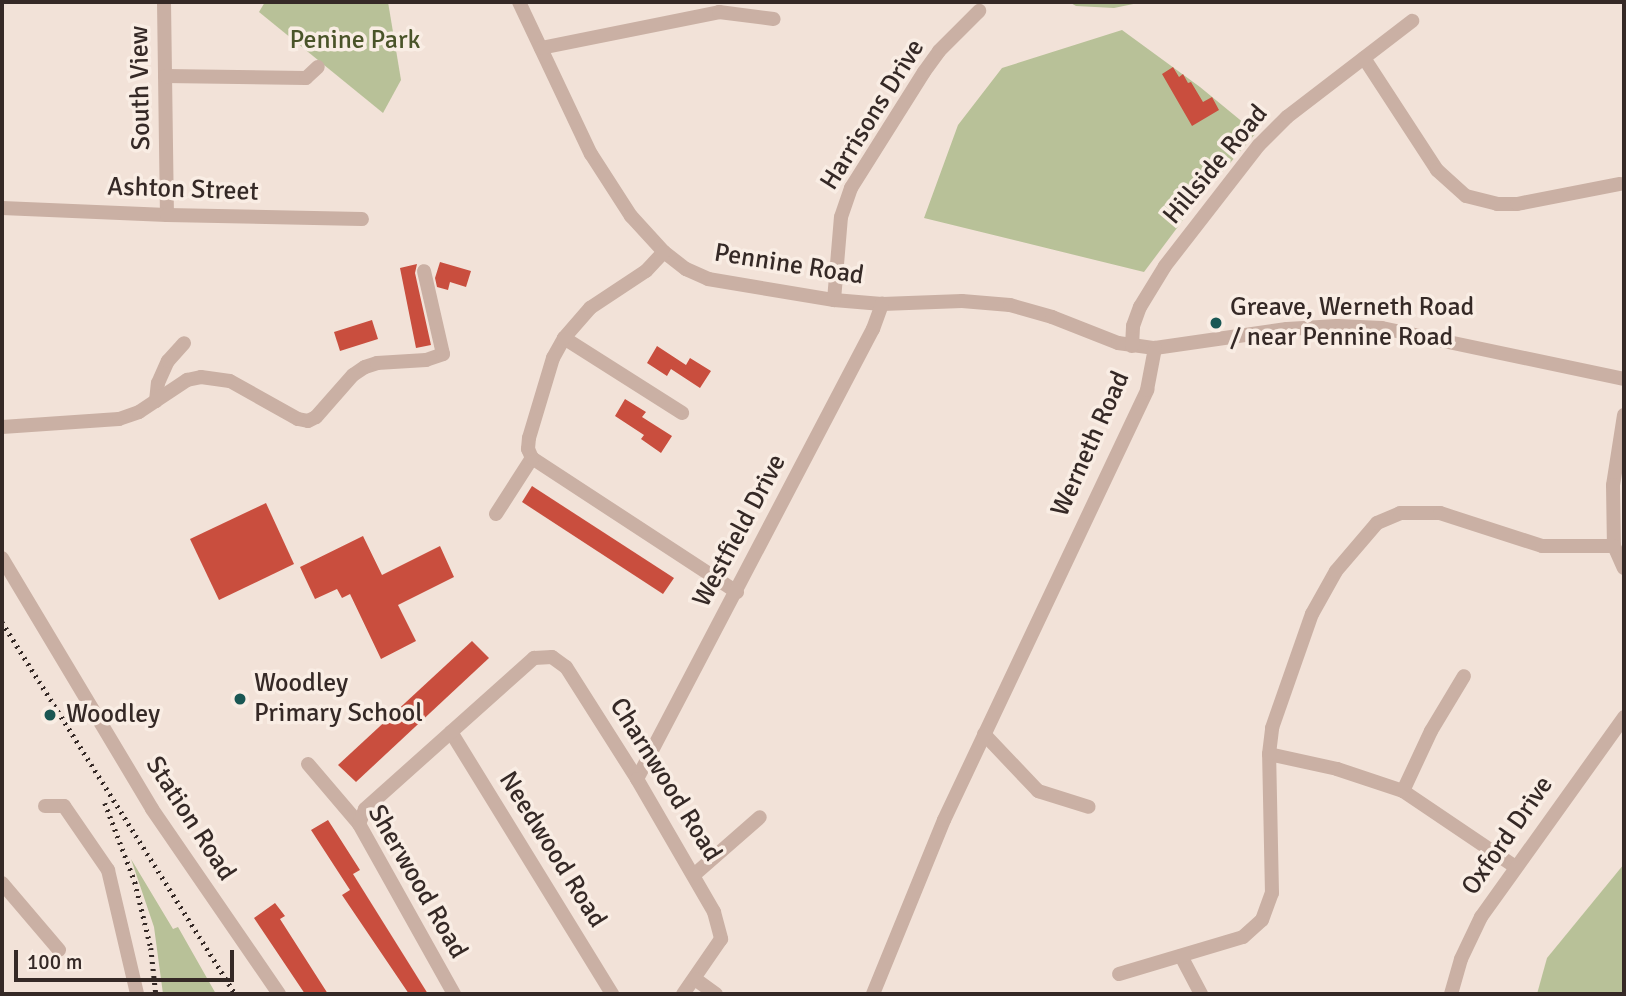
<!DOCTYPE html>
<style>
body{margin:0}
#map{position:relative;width:1626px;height:996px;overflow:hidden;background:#f2e2d8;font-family:Signika,sans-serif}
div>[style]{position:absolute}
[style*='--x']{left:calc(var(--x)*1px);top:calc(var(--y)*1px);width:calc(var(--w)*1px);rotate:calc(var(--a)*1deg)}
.green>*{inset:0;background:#b8c198}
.building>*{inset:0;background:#c94e3e}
.street>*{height:14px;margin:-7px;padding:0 7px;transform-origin:7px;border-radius:7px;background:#cab0a4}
.rail>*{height:4.5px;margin-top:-2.25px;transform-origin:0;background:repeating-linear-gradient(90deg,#352926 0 2px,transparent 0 7px)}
.dots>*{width:19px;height:19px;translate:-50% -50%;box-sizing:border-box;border:4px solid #f9ede4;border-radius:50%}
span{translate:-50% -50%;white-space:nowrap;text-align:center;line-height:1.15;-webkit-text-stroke:7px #f9ede4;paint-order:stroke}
.park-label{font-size:26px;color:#4a5429}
.street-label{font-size:26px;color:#352926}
.poi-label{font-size:26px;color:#352926}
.left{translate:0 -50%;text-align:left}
.frame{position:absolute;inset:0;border:4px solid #352926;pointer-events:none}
.scale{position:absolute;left:14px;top:950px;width:220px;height:32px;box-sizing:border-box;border:4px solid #352926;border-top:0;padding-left:9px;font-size:21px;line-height:24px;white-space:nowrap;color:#352926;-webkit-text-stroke:5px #f9ede4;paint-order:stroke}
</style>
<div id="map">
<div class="green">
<div style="clip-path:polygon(265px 2px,388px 2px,401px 80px,383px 113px,259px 12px)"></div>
<div style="clip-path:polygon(1069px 2px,1143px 2px,1114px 8px,1076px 6px)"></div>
<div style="clip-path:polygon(1122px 30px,1200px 87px,1256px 133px,1198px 200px,1144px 272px,924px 218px,958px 125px,1002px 68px)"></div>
<div style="clip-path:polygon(131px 859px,173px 929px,178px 927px,216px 994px,163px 994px,154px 927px)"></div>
<div style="clip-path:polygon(1624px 864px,1624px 994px,1537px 994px,1547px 958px)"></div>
</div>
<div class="building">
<div style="clip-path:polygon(1173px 67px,1179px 77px,1183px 74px,1188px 83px,1191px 82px,1203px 102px,1212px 97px,1219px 110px,1192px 126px,1162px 74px)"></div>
<div style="clip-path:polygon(440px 262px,471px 271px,466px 287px,450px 282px,448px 290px,437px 287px,435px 278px)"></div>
<div style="clip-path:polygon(417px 264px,415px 273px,431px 345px,416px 348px,400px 268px)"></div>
<div style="clip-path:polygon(372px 320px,378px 339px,340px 351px,334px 332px)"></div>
<div style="clip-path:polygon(657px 346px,686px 365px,690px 358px,711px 371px,700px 388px,671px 369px,667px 376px,647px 363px)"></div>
<div style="clip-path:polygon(625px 399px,646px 412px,642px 417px,672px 436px,661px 453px,641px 439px,644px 435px,615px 416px)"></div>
<div style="clip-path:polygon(532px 486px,674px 578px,663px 594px,522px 502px)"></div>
<div style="clip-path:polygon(266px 503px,294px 564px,219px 600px,190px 539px)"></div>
<div style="clip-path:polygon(363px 536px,382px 575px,440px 546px,454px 577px,398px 605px,416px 641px,381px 659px,350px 594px,342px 598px,337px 589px,315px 599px,300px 567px)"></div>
<div style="clip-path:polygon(472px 641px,489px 658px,356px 782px,338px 765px)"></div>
<div style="clip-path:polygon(328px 820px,360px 870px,353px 874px,428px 994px,409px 994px,342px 895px,350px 890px,311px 830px)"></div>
<div style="clip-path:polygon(275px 903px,285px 916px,280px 919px,328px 994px,305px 994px,254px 918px)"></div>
</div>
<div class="street">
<div style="--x:164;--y:2;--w:213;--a:89.2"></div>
<div style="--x:519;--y:2;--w:168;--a:64.7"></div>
<div style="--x:591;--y:154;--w:74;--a:57.2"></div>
<div style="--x:631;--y:216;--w:49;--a:47.5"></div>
<div style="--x:664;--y:252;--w:28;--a:38"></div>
<div style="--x:686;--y:269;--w:24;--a:24"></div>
<div style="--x:708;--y:279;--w:128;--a:9.5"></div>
<div style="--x:834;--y:300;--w:48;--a:4.8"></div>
<div style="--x:882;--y:304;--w:80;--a:-2.1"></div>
<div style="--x:962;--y:301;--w:48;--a:4.8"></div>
<div style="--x:1010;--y:305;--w:44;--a:15.9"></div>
<div style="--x:1052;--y:317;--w:71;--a:21.5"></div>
<div style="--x:1118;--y:343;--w:37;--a:8"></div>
<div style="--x:1155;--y:348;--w:133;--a:-8.2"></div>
<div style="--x:1287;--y:329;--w:50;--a:-3.4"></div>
<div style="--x:1337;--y:326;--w:45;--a:2.5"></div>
<div style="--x:1382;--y:328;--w:247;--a:11.9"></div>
<div style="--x:541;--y:48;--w:182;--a:-11.4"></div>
<div style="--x:719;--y:12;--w:55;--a:7.3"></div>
<div style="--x:1364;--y:58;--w:134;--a:56.9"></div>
<div style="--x:1437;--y:170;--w:39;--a:42"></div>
<div style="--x:1466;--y:196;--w:32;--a:14"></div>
<div style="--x:1497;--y:204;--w:20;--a:0"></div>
<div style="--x:1517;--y:204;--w:105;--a:-11"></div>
<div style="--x:165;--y:76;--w:141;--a:0.8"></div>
<div style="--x:306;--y:78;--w:16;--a:-43"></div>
<div style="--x:2;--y:208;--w:165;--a:2.4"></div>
<div style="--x:167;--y:215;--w:195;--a:1.2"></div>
<div style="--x:834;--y:300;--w:83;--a:-85.2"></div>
<div style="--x:841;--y:217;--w:31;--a:-71"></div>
<div style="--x:851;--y:188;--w:137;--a:-57.8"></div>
<div style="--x:924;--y:72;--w:26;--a:-54"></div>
<div style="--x:939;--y:51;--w:57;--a:-45"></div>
<div style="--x:564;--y:338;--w:140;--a:32.4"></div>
<div style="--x:1132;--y:346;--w:20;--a:-87"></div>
<div style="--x:1133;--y:326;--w:20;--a:-70"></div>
<div style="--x:1140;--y:307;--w:48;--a:-58.6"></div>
<div style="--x:1165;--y:266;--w:153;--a:-52.2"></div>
<div style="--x:1259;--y:145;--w:40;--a:-45"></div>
<div style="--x:1287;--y:117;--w:158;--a:-37.5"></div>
<div style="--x:156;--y:401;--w:18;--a:-84"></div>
<div style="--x:158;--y:383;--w:24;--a:-66"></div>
<div style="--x:168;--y:361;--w:24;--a:-48"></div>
<div style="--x:1624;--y:415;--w:71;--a:98.9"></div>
<div style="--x:1613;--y:485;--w:61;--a:89.1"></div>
<div style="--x:1614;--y:546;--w:24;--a:66"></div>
<div style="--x:2;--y:427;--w:117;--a:-3.9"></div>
<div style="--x:119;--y:419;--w:21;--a:-19"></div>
<div style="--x:139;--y:412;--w:58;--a:-33.7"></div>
<div style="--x:187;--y:380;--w:14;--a:-12"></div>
<div style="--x:201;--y:377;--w:29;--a:8"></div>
<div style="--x:230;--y:381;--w:78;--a:29.2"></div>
<div style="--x:298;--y:419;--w:10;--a:11"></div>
<div style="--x:308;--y:421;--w:9;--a:-27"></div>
<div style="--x:316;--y:417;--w:56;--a:-48.6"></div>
<div style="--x:353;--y:375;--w:14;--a:-34"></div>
<div style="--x:365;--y:367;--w:13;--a:-18"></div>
<div style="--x:377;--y:363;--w:49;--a:-3.5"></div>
<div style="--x:426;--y:360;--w:18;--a:-19"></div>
<div style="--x:443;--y:354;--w:85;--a:-102.9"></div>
<div style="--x:532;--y:458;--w:245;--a:33.2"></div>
<div style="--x:496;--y:514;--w:67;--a:-57.3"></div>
<div style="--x:532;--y:458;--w:10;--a:-114"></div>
<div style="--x:528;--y:449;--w:11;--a:-85"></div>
<div style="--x:529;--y:438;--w:84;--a:-73.3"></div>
<div style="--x:553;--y:358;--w:23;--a:-61"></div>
<div style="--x:564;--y:338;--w:40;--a:-49"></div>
<div style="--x:590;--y:308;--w:67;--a:-33.5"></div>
<div style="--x:646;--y:271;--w:26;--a:-47"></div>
<div style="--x:2;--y:558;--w:292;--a:59.1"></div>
<div style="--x:152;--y:809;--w:224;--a:55.5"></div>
<div style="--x:451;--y:732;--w:308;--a:58.4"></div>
<div style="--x:984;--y:734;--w:79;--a:46.5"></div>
<div style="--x:1038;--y:791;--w:53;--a:17.4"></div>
<div style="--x:1269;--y:754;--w:70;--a:12.4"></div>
<div style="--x:1337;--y:769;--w:70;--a:18.4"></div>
<div style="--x:1403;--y:791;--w:134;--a:34"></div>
<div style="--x:308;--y:764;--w:79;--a:49.6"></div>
<div style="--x:359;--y:824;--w:195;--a:60.8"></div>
<div style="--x:637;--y:779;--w:508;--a:-62.33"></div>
<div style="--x:873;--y:329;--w:27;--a:-70"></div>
<div style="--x:1403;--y:791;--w:66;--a:-65"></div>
<div style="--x:1431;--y:731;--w:64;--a:-59"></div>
<div style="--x:45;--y:806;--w:19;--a:0"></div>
<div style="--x:64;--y:806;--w:78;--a:55.5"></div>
<div style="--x:108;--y:870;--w:127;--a:76.8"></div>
<div style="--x:359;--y:824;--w:16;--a:-68"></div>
<div style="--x:365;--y:809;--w:227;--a:-41.8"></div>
<div style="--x:534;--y:658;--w:18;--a:-3"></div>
<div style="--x:552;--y:657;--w:17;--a:36"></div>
<div style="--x:566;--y:667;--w:133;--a:57.6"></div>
<div style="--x:637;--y:779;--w:154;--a:59.9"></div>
<div style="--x:714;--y:912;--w:28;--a:75"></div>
<div style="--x:721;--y:939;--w:67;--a:124.6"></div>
<div style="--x:695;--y:874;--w:86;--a:-41.2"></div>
<div style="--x:2;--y:883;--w:88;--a:49.6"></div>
<div style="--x:1181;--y:956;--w:43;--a:62.2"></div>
<div style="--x:1119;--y:974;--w:129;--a:-16.6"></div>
<div style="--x:1243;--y:937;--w:25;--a:-42"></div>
<div style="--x:1262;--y:920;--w:29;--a:-70"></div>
<div style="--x:1272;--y:893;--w:139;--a:-91.2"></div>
<div style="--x:1269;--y:754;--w:26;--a:-83"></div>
<div style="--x:1272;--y:728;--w:121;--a:-70.7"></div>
<div style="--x:1312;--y:614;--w:49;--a:-60.8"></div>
<div style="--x:1336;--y:571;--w:63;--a:-49.5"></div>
<div style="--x:1377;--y:523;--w:25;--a:-23"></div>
<div style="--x:1400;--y:513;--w:40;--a:0"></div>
<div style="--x:1440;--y:513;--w:107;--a:17.9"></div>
<div style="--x:1542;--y:546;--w:72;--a:0"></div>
<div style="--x:695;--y:979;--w:26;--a:36"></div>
<div style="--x:873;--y:994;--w:188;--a:-67.8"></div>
<div style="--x:944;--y:820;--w:476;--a:-64.7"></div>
<div style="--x:1147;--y:390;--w:43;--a:-79.2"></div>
<div style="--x:1451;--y:994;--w:36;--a:-74"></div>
<div style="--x:1461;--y:959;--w:47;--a:-64.5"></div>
<div style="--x:1481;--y:917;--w:246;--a:-54.4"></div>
</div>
<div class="rail">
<div style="--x:2;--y:622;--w:439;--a:57.9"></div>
<div style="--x:105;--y:803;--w:85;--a:69.2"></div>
<div style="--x:135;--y:882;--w:68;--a:76.4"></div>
<div style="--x:151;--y:948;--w:46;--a:83.8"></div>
</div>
<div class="dots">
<div style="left:1216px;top:323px;background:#1a5754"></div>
<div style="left:240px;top:699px;background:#1a5754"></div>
<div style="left:50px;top:715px;background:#1a5754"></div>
</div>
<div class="park-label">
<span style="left:355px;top:41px">Penine Park</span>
</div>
<div class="street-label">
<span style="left:141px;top:88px;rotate:-91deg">South View</span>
<span style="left:873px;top:115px;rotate:-58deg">Harrisons Drive</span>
<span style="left:1216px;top:165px;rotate:-50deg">Hillside Road</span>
<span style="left:183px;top:190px;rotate:2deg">Ashton Street</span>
<span style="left:789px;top:265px;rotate:9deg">Pennine Road</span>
<span style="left:1091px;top:444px;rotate:-66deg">Werneth Road</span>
<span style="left:740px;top:531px;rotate:-62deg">Westfield Drive</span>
<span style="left:665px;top:780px;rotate:58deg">Charnwood Road</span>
<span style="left:190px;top:819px;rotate:57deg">Station Road</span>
<span style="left:1508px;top:836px;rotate:-55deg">Oxford Drive</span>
<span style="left:552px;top:850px;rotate:58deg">Needwood Road</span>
<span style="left:417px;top:882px;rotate:60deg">Sherwood Road</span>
</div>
<div class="poi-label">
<span class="left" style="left:1230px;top:323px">Greave, Werneth Road<br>/ near Pennine Road</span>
<span class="left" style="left:254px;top:699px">Woodley<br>Primary School</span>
<span class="left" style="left:66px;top:715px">Woodley</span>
</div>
<div class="frame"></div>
<div class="scale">100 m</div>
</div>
